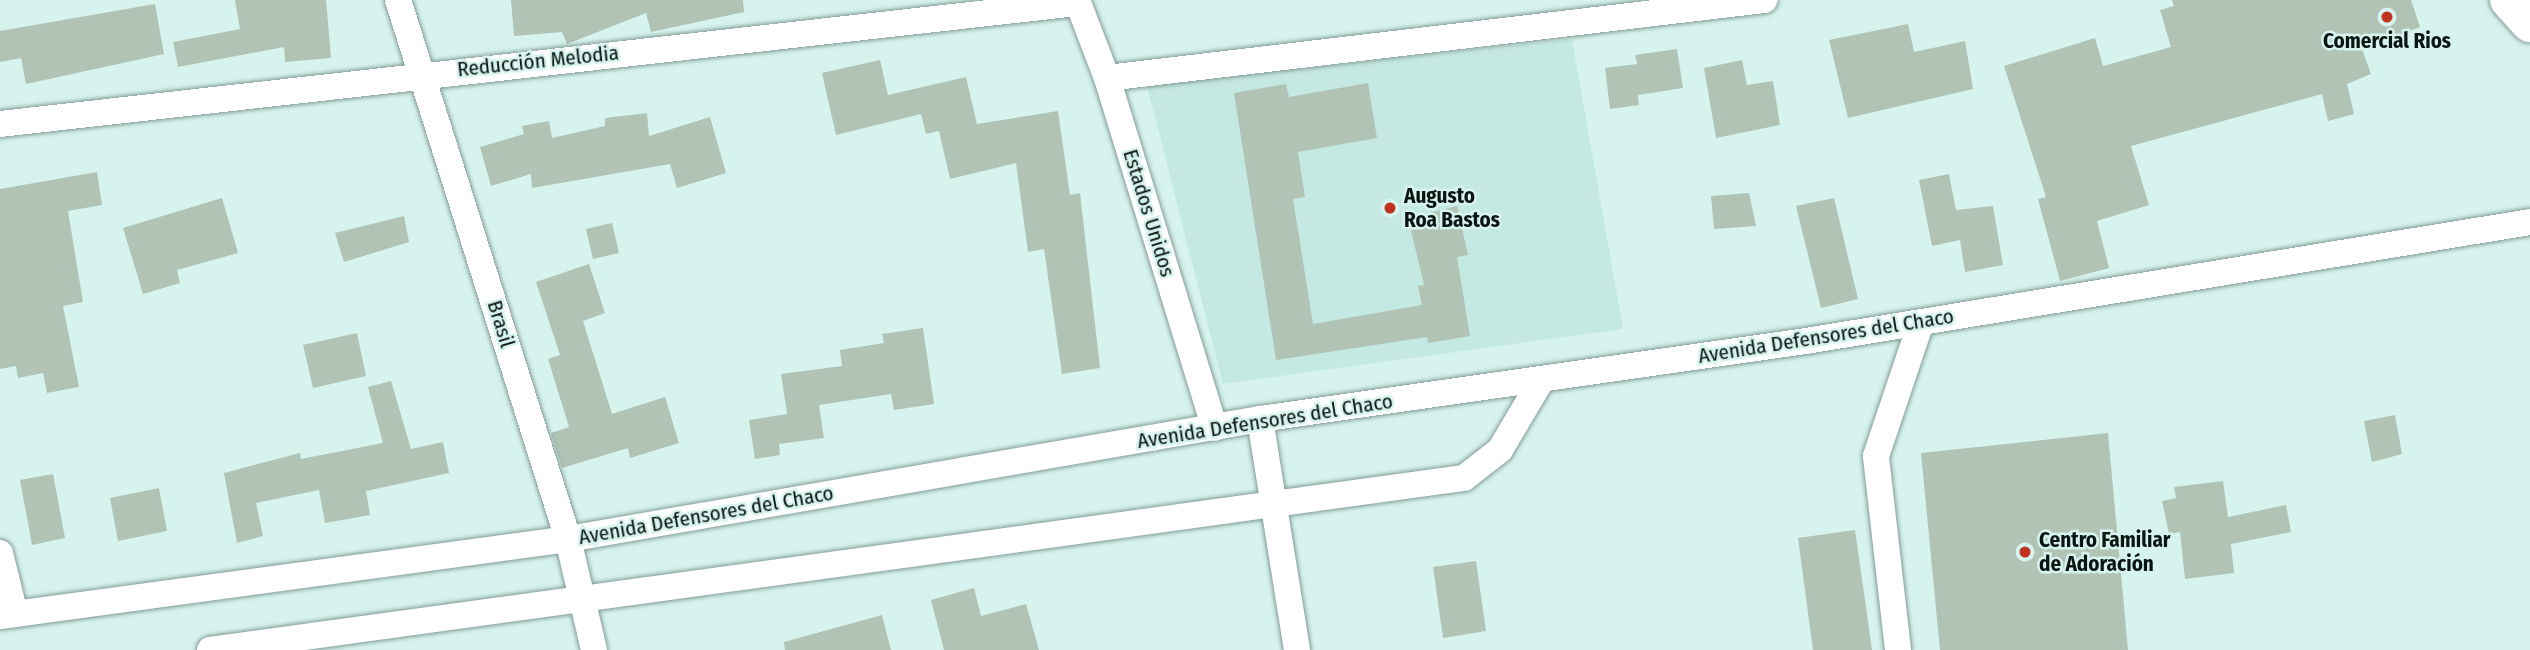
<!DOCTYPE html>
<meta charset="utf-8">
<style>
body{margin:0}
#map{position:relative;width:2530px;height:650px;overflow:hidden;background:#d7f3ee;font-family:"Fira Sans Condensed",sans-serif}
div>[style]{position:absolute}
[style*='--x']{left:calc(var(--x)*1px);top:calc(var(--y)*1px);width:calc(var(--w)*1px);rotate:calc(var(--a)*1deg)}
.built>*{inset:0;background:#c4e9e2}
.building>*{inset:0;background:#b0c3b5}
.roads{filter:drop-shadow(0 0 2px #839c98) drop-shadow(0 0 2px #839c98)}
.street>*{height:26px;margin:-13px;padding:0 13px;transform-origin:13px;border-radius:13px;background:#fff}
.highway>*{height:38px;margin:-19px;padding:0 19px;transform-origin:19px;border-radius:19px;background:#fff}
.dots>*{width:19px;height:19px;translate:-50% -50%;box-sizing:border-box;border:4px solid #d7f3ee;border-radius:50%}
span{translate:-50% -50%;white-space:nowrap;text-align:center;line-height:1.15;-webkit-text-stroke:5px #d7f3ee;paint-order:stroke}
.poi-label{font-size:21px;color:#0a1412;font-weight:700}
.left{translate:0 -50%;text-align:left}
.street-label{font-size:21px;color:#0a1412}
</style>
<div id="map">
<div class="built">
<div style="clip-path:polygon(1572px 39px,1623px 329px,1223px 384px,1147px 86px)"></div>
</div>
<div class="building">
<div style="clip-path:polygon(235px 0,326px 0,331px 58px,285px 62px,284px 47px,178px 67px,173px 42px,240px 29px)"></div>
<div style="clip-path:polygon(511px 0,743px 0,744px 12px,651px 32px,646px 13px,567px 44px,562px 32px,514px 36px)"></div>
<div style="clip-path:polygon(2172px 0,2411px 0,2420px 27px,2362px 49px,2371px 74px,2347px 84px,2354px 114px,2328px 121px,2322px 94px,2131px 146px,2149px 205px,2097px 221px,2109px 268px,2060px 281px,2038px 199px,2046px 197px,2004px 66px,2095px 38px,2103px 66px,2171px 47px,2160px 10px,2174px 6px)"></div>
<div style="clip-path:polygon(155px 4px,164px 54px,26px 84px,21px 58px,0 62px,0 31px)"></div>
<div style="clip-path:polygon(1908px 24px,1914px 52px,1965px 41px,1973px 89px,1848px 118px,1829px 40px)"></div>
<div style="clip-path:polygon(1677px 49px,1683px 88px,1638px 95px,1639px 105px,1610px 109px,1605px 68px,1637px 64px,1635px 55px)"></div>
<div style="clip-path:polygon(880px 60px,888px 95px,966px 77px,977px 124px,1058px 111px,1070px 195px,1080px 193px,1100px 368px,1062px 374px,1044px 249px,1028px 252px,1016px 163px,950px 179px,939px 131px,926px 134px,921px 114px,836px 135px,822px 73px)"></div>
<div style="clip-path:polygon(1742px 60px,1747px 85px,1773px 81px,1780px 125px,1716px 138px,1704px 68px)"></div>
<div style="clip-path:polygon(1368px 83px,1377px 138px,1298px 152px,1305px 197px,1293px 199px,1313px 324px,1422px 305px,1418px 286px,1424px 285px,1408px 218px,1457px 206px,1468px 255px,1457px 257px,1470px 336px,1428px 343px,1427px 337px,1276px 360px,1234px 93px,1286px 84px,1289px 97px)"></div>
<div style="clip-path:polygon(647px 113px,649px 136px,710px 117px,726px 173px,677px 188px,670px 164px,532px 188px,531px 174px,491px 186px,480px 147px,524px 134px,522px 126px,549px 121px,552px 138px,605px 126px,605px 118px)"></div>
<div style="clip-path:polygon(97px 172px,102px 205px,68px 211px,83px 302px,63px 306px,79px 387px,47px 393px,43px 373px,18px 378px,16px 366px,0 369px,0 189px)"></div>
<div style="clip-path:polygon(1949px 174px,1956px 210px,1993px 206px,2003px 265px,1965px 272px,1960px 240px,1932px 246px,1919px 180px)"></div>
<div style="clip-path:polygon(1749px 193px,1756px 226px,1714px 229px,1711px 196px)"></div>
<div style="clip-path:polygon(222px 198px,238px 253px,177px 270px,180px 283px,143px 294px,123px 228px)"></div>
<div style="clip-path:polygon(1834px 198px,1858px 299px,1821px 308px,1796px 206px)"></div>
<div style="clip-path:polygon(404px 216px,409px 242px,344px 262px,335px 233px)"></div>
<div style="clip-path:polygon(612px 223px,619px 253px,593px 259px,586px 229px)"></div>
<div style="clip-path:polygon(589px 264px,605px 313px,583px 321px,612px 414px,665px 397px,679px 443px,630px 458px,628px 448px,562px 468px,551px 433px,569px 427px,548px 359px,560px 355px,536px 282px)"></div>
<div style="clip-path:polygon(923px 328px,934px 404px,894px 410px,891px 394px,819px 405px,824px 438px,779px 444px,780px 455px,755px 459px,749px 420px,787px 414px,781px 374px,842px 366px,840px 350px,884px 343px,882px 334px)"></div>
<div style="clip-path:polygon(357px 333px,366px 376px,313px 388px,303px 345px)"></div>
<div style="clip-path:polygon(391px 381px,411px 449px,443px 442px,449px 473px,366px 491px,370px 515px,325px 523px,319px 490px,256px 503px,263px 536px,237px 543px,224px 473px,300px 453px,301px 459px,383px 443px,368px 387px)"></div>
<div style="clip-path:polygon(2395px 415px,2402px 454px,2372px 462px,2364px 421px)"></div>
<div style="clip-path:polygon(2108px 433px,2128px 650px,1940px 650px,1921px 453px)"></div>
<div style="clip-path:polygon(53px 474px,65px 538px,32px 545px,20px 480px)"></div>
<div style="clip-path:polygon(2223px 481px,2228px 517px,2286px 505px,2291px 532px,2231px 544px,2234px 573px,2185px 579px,2180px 532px,2169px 534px,2162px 501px,2176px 498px,2174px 487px)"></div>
<div style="clip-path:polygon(159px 488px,167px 531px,118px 541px,110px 498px)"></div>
<div style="clip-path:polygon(1855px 530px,1872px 650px,1813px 650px,1798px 538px)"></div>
<div style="clip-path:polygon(1476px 561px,1486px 631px,1443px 638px,1433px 567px)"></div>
<div style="clip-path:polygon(974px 588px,981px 616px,1026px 604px,1039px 650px,944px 650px,931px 600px)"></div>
<div style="clip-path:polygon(882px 615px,891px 650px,785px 650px,784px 642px)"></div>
</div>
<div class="roads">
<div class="street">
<div style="--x:398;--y:0;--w:565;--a:72.49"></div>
<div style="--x:568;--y:539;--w:114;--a:76.8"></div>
<div style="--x:1077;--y:0;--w:84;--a:69"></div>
<div style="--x:1107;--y:78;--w:366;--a:72.9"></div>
<div style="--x:1107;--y:78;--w:662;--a:-6.77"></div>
<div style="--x:0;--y:124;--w:1084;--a:-6.41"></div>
<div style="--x:1260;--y:419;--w:234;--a:80.9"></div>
<div style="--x:0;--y:553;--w:63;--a:76.2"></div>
<div style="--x:0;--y:616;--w:573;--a:-7.72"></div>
<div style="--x:568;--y:539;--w:702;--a:-9.84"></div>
<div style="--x:1260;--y:419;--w:552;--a:-8.13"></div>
<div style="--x:1806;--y:341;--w:734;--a:-9.33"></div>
<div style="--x:210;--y:650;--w:1266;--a:-7.81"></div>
<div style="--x:1464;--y:478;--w:46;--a:-37.9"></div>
<div style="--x:1500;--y:450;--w:82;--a:-59.4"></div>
<div style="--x:1898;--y:650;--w:195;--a:-96.5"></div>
<div style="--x:1876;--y:456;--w:141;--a:-71.4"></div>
</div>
<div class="highway">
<div style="--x:2509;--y:0;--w:31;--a:48"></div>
</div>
</div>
<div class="dots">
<div style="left:2387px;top:17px;background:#c03320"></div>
<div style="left:1390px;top:208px;background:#c03320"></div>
<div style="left:2025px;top:552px;background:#c03320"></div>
</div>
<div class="poi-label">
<span style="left:2387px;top:41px">Comercial Rios</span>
<span class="left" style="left:1404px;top:208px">Augusto<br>Roa Bastos</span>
<span class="left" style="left:2039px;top:552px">Centro Familiar<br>de Adoración</span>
</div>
<div class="street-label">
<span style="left:538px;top:61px;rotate:-6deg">Reducción Melodia</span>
<span style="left:1149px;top:213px;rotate:73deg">Estados Unidos</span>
<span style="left:501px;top:324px;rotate:73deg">Brasil</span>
<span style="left:1826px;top:336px;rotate:-9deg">Avenida Defensores del Chaco</span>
<span style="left:1265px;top:421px;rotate:-9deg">Avenida Defensores del Chaco</span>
<span style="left:706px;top:515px;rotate:-10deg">Avenida Defensores del Chaco</span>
</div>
</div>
